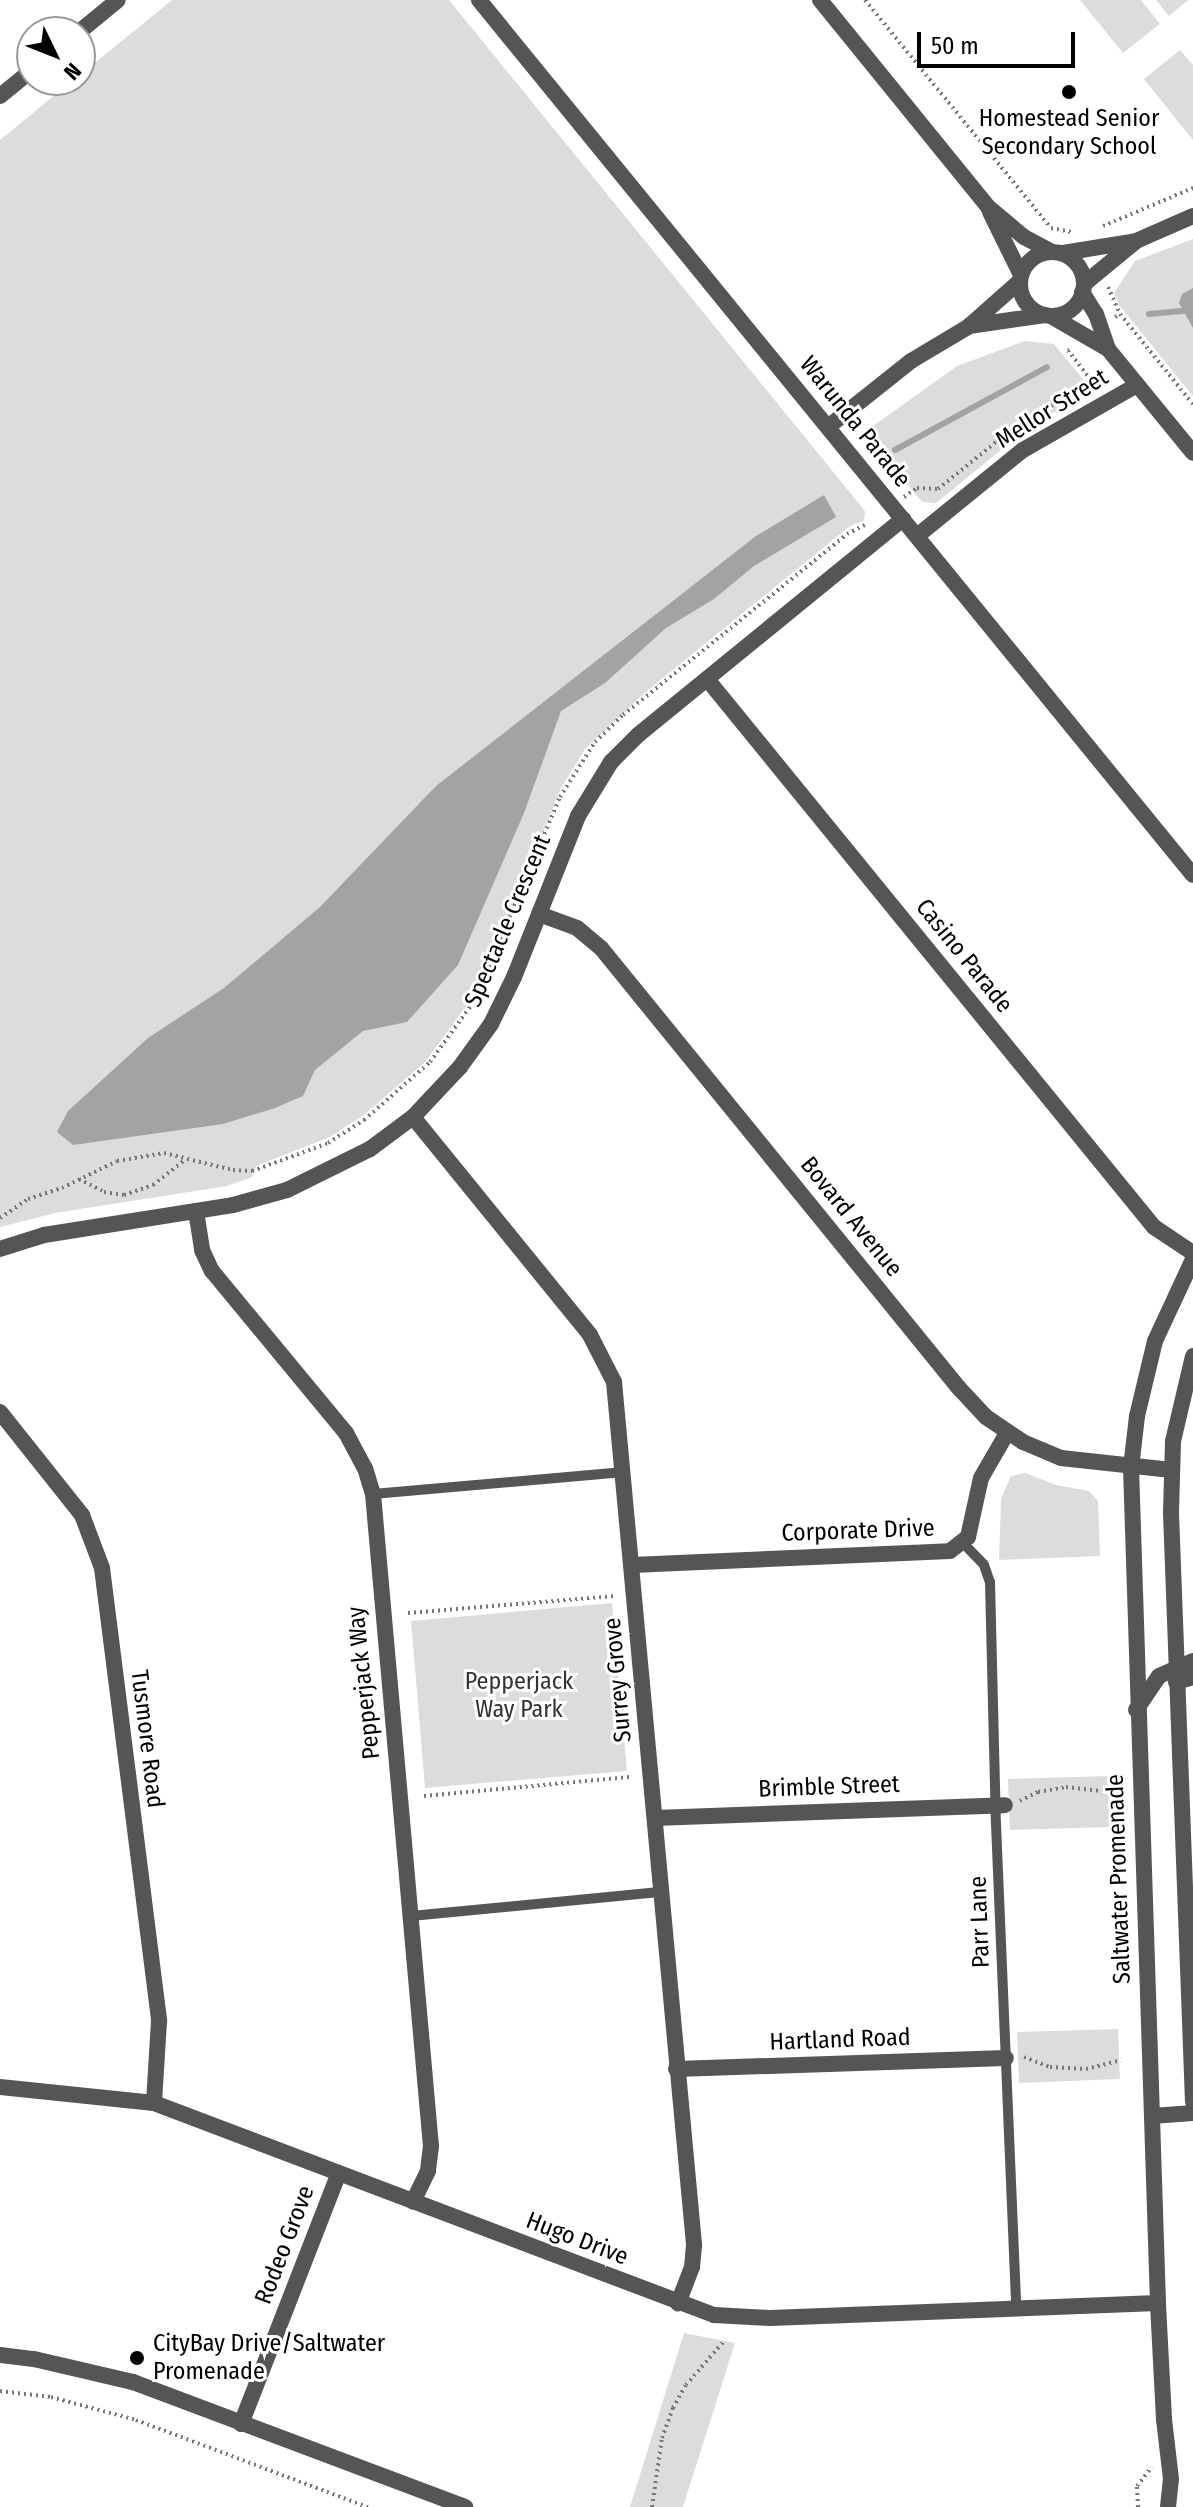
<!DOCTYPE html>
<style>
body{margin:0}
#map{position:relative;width:1193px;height:2507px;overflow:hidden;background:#fff;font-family:"Fira Sans Condensed",sans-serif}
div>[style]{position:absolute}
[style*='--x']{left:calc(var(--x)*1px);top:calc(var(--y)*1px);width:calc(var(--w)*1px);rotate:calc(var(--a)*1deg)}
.green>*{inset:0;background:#dcdcdc}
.water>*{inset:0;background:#a3a3a3}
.stream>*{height:6px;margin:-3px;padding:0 3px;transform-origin:3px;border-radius:3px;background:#a3a3a3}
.path>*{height:4px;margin-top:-2px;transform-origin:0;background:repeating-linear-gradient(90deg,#777 0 2px,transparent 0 6px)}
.service>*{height:10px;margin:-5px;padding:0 5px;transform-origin:5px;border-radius:5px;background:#555}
.minor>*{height:16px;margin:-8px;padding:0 8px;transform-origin:8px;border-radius:8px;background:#555}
.minor>.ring{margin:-8px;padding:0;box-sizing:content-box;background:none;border:16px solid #555;border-radius:50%}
.tertiary>*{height:16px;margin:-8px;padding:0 8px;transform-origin:8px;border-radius:8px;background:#555}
.dots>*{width:22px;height:22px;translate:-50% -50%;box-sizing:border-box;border:4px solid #fff;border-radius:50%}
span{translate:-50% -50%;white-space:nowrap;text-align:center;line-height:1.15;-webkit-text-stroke:6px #fff;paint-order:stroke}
.poi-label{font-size:24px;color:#000}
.left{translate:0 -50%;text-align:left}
.street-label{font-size:24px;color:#000}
.park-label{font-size:24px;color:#333}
.north{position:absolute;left:16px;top:16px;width:80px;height:80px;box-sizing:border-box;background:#fff;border:2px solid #999;border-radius:50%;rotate:133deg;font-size:22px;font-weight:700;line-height:32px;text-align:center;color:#000}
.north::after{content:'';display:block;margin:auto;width:28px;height:36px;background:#000;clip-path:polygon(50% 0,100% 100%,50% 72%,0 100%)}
.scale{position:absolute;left:917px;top:32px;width:158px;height:36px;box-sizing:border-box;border:4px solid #000;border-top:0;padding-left:10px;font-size:24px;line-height:28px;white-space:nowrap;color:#000;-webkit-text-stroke:6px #fff;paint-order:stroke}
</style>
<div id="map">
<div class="green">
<div style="clip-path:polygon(172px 0,449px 0,865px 511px,864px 521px,850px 526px,648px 690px,585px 749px,561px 788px,491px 959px,470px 1001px,425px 1062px,365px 1114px,330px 1137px,256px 1166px,252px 1177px,227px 1186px,55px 1213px,0 1227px,0 140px,73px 80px,80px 80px,80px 75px)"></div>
<div style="clip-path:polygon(1080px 0,1141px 0,1160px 24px,1123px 53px)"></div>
<div style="clip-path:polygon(1156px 0,1188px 0,1169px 16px)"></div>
<div style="clip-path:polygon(1180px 50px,1193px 65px,1193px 140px,1144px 79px)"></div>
<div style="clip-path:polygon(1193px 239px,1193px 396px,1119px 305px,1114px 293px,1135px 261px)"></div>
<div style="clip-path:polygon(1025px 341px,1054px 344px,1086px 383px,1083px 395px,1028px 428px,936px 503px,922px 502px,872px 441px,873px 426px,957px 366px)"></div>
<div style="clip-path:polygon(1025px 1473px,1056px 1485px,1089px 1491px,1098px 1501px,1100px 1556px,999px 1560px,1001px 1499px,1011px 1476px)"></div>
<div style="clip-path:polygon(612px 1603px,627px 1771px,425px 1788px,411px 1621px)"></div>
<div style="clip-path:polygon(1108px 1776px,1111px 1827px,1010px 1830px,1008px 1779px)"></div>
<div style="clip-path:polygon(1118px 2029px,1120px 2079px,1019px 2083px,1017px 2032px)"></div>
<div style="clip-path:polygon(684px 2333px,735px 2343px,683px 2507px,630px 2507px)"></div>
</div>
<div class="water">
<div style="clip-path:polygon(1193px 288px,1193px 328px,1179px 303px,1182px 294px)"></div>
<div style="clip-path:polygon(824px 495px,836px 517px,754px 566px,714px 599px,666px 628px,605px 683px,561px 711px,524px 813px,458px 965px,407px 1022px,363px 1031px,315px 1070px,303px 1096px,275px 1108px,223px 1124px,73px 1145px,57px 1132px,68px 1111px,148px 1038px,224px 988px,320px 907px,436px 786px,756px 536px)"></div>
</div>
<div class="stream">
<div style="--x:1149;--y:314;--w:44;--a:-5.2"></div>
<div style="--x:895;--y:450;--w:173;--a:-28.6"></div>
</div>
<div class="path">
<div style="--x:865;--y:0;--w:294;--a:50.8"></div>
<div style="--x:1051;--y:228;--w:21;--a:11"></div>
<div style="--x:1103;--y:226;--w:98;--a:-22.9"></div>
<div style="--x:1108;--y:287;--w:30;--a:66"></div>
<div style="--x:1115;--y:317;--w:6;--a:-31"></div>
<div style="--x:1120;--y:314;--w:116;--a:51"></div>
<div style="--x:904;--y:497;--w:16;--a:-35"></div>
<div style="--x:917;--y:488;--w:21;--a:3"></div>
<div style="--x:938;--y:489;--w:75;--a:-39"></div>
<div style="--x:996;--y:442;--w:113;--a:-33.1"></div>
<div style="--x:1091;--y:380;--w:37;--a:-128"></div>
<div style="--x:1068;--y:351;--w:5;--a:-37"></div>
<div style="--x:79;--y:1179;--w:28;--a:27"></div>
<div style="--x:104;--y:1192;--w:20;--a:9"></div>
<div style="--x:124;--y:1195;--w:31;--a:-19"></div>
<div style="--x:153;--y:1185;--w:42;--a:-38.2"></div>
<div style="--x:0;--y:1218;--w:34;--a:-34"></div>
<div style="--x:28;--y:1199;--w:36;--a:-18"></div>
<div style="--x:62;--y:1188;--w:61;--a:-26.1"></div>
<div style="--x:117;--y:1161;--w:48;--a:-9.7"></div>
<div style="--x:164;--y:1153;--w:71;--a:13.8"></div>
<div style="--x:233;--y:1170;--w:19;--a:3"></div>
<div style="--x:252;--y:1171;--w:81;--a:-20.2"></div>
<div style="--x:328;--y:1143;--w:43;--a:-32.6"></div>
<div style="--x:364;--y:1120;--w:88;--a:-41.3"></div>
<div style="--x:430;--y:1062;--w:77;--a:-54"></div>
<div style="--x:475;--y:1000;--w:220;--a:-67.3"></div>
<div style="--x:560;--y:797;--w:65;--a:-57.5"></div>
<div style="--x:595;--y:742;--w:39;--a:-44"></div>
<div style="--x:623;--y:715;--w:288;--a:-38.9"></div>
<div style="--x:847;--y:534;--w:20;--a:-27"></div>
<div style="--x:408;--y:1613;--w:206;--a:-4.7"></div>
<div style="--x:424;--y:1796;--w:207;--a:-5.3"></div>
<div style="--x:1020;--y:1801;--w:20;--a:-27"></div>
<div style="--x:1038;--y:1792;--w:28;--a:-10"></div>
<div style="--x:1066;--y:1787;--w:44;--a:6.5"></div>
<div style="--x:1024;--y:2057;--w:28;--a:21"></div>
<div style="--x:1050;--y:2067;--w:36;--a:3"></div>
<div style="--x:1086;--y:2069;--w:36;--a:-14"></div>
<div style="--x:0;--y:2391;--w:51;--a:6.7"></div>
<div style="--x:51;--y:2397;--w:88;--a:15.1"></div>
<div style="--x:136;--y:2420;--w:248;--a:20.6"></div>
<div style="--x:652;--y:2507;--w:70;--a:-81.8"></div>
<div style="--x:662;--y:2438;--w:32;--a:-70"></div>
<div style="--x:673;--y:2408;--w:26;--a:-61"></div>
<div style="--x:686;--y:2385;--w:60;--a:-49.1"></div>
<div style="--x:1138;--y:2507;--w:21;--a:-93"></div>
<div style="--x:1137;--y:2486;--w:24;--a:-52"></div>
</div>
<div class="service">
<div style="--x:373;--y:1494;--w:252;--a:-5"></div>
<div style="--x:963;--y:1543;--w:30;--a:46"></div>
<div style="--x:984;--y:1565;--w:18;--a:71"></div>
<div style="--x:990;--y:1582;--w:242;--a:88.6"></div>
<div style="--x:996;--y:1824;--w:485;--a:87.6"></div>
<div style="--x:411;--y:1916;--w:252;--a:-5.5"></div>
</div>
<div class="minor">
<div style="--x:479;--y:0;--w:1129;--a:50.79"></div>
<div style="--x:820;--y:0;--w:267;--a:50.9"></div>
<div style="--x:988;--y:207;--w:47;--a:39.8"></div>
<div style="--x:1024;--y:237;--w:32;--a:28"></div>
<div style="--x:79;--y:32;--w:50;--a:-39.4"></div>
<div style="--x:0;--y:96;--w:41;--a:-39.1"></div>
<div style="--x:990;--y:212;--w:70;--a:63.8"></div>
<div class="ring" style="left:1020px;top:252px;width:48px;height:48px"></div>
<div style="--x:1063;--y:253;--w:74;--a:-9.3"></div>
<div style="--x:1136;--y:241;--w:62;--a:-23.7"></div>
<div style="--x:1084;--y:284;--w:66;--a:-39.5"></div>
<div style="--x:1082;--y:292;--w:26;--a:58"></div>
<div style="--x:1096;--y:314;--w:37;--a:71"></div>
<div style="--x:1051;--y:316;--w:66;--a:30.1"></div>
<div style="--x:1108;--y:349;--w:134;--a:50.7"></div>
<div style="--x:969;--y:326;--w:77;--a:-8.2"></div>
<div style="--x:828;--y:427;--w:106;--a:-38.5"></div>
<div style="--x:911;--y:361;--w:66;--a:-30.8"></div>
<div style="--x:968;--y:327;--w:69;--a:-41.5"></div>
<div style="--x:917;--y:536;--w:136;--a:-39.1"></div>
<div style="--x:1023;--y:450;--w:131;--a:-29.7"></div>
<div style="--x:707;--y:679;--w:707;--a:50.8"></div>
<div style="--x:1154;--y:1227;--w:47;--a:33.7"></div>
<div style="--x:539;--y:914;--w:40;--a:20.2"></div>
<div style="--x:577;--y:928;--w:31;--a:40"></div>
<div style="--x:601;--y:948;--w:566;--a:50.88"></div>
<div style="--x:958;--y:1387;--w:41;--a:47"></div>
<div style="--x:986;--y:1417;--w:45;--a:34"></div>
<div style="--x:1023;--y:1442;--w:41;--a:22.8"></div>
<div style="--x:1061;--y:1458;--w:111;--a:6.2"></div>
<div style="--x:413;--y:1117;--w:281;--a:50.9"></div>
<div style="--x:590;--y:1335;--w:53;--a:62.9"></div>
<div style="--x:614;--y:1382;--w:867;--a:84.7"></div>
<div style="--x:694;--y:2245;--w:22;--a:95"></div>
<div style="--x:692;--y:2267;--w:39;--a:111"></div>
<div style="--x:196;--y:1211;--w:39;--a:81"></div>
<div style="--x:202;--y:1250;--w:23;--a:65"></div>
<div style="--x:212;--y:1271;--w:210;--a:50.4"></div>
<div style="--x:346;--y:1433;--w:40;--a:62"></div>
<div style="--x:365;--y:1468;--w:27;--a:73"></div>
<div style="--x:373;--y:1494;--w:655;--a:84.92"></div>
<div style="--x:431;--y:2146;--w:25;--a:97"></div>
<div style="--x:428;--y:2171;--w:34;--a:116"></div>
<div style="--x:0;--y:1249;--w:46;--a:-17.7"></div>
<div style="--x:44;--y:1235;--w:191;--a:-9"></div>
<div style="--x:233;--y:1205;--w:56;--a:-15.5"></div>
<div style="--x:287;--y:1190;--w:93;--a:-26.3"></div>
<div style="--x:370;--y:1149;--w:54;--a:-36.7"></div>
<div style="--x:413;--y:1117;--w:69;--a:-46.8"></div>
<div style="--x:460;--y:1067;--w:53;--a:-54.2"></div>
<div style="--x:491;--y:1024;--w:52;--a:-63.9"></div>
<div style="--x:514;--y:977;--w:173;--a:-68.3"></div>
<div style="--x:578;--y:816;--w:63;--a:-58.6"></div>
<div style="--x:611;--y:762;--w:38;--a:-45"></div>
<div style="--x:638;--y:735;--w:342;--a:-39.2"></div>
<div style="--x:0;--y:1412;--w:132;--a:51.5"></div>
<div style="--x:82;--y:1515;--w:57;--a:69.3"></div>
<div style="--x:102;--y:1568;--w:457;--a:82.8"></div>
<div style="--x:159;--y:2021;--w:82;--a:93.5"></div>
<div style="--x:632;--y:1565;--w:318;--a:-2.5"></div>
<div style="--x:950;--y:1551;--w:23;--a:-38"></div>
<div style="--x:968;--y:1537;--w:60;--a:-77.6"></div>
<div style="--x:981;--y:1478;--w:52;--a:-60"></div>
<div style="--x:1176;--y:1682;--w:18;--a:-16"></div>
<div style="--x:1136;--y:1710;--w:41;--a:-55.9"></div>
<div style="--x:1159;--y:1676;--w:37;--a:-24"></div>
<div style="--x:655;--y:1818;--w:350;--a:-2.1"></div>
<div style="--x:676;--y:2069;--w:330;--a:-1.9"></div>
<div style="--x:0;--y:2087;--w:155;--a:5.9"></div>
<div style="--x:154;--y:2103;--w:599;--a:20.74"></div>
<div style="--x:714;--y:2315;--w:56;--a:3.1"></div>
<div style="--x:770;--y:2318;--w:388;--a:-2.2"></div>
<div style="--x:1152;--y:2116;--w:41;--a:-4.2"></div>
<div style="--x:241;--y:2424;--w:269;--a:-68.7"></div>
</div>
<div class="tertiary">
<div style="--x:1193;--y:1356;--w:87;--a:103.2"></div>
<div style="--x:1173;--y:1441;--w:72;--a:91.6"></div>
<div style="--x:1171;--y:1513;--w:589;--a:87.86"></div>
<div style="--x:0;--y:2355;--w:34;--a:7"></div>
<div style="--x:34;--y:2359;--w:102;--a:13.1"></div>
<div style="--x:133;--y:2382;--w:355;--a:20.6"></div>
<div style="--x:1168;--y:2507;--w:28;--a:-84"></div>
<div style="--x:1171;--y:2479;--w:60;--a:-96.7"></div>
<div style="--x:1164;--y:2419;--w:116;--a:-93"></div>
<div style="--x:1158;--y:2303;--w:835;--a:-91.85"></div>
<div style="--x:1131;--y:1468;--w:52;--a:-83.4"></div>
<div style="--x:1137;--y:1416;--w:77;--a:-76.5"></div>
<div style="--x:1155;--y:1341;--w:90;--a:-65.1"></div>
</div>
<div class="dots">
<div style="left:1069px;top:92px;background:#000"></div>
<div style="left:137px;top:2358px;background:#000"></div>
</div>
<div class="poi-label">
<span style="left:1069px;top:133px">Homestead Senior<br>Secondary School</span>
<span class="left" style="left:153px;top:2358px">CityBay Drive/Saltwater<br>Promenade</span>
</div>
<div class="street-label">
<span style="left:1052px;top:409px;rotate:-32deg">Mellor Street</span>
<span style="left:855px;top:422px;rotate:51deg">Warunda Parade</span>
<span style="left:508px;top:921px;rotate:-67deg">Spectacle Crescent</span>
<span style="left:964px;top:956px;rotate:51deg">Casino Parade</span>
<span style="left:851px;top:1217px;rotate:51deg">Bovard Avenue</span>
<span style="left:858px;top:1531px;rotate:-2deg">Corporate Drive</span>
<span style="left:618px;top:1680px;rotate:-95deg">Surrey Grove</span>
<span style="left:364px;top:1683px;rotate:-96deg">Pepperjack Way</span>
<span style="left:147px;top:1739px;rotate:83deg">Tusmore Road</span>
<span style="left:829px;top:1787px;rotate:-2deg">Brimble Street</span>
<span style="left:1119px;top:1879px;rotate:-92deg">Saltwater Promenade</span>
<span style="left:980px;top:1922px;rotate:-92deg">Parr Lane</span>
<span style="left:840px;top:2040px;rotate:-2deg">Hartland Road</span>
<span style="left:577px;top:2239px;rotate:21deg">Hugo Drive</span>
<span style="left:285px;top:2245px;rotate:-69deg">Rodeo Grove</span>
</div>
<div class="park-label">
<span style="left:519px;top:1696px">Pepperjack<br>Way Park</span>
</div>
<div class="north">N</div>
<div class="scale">50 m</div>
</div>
